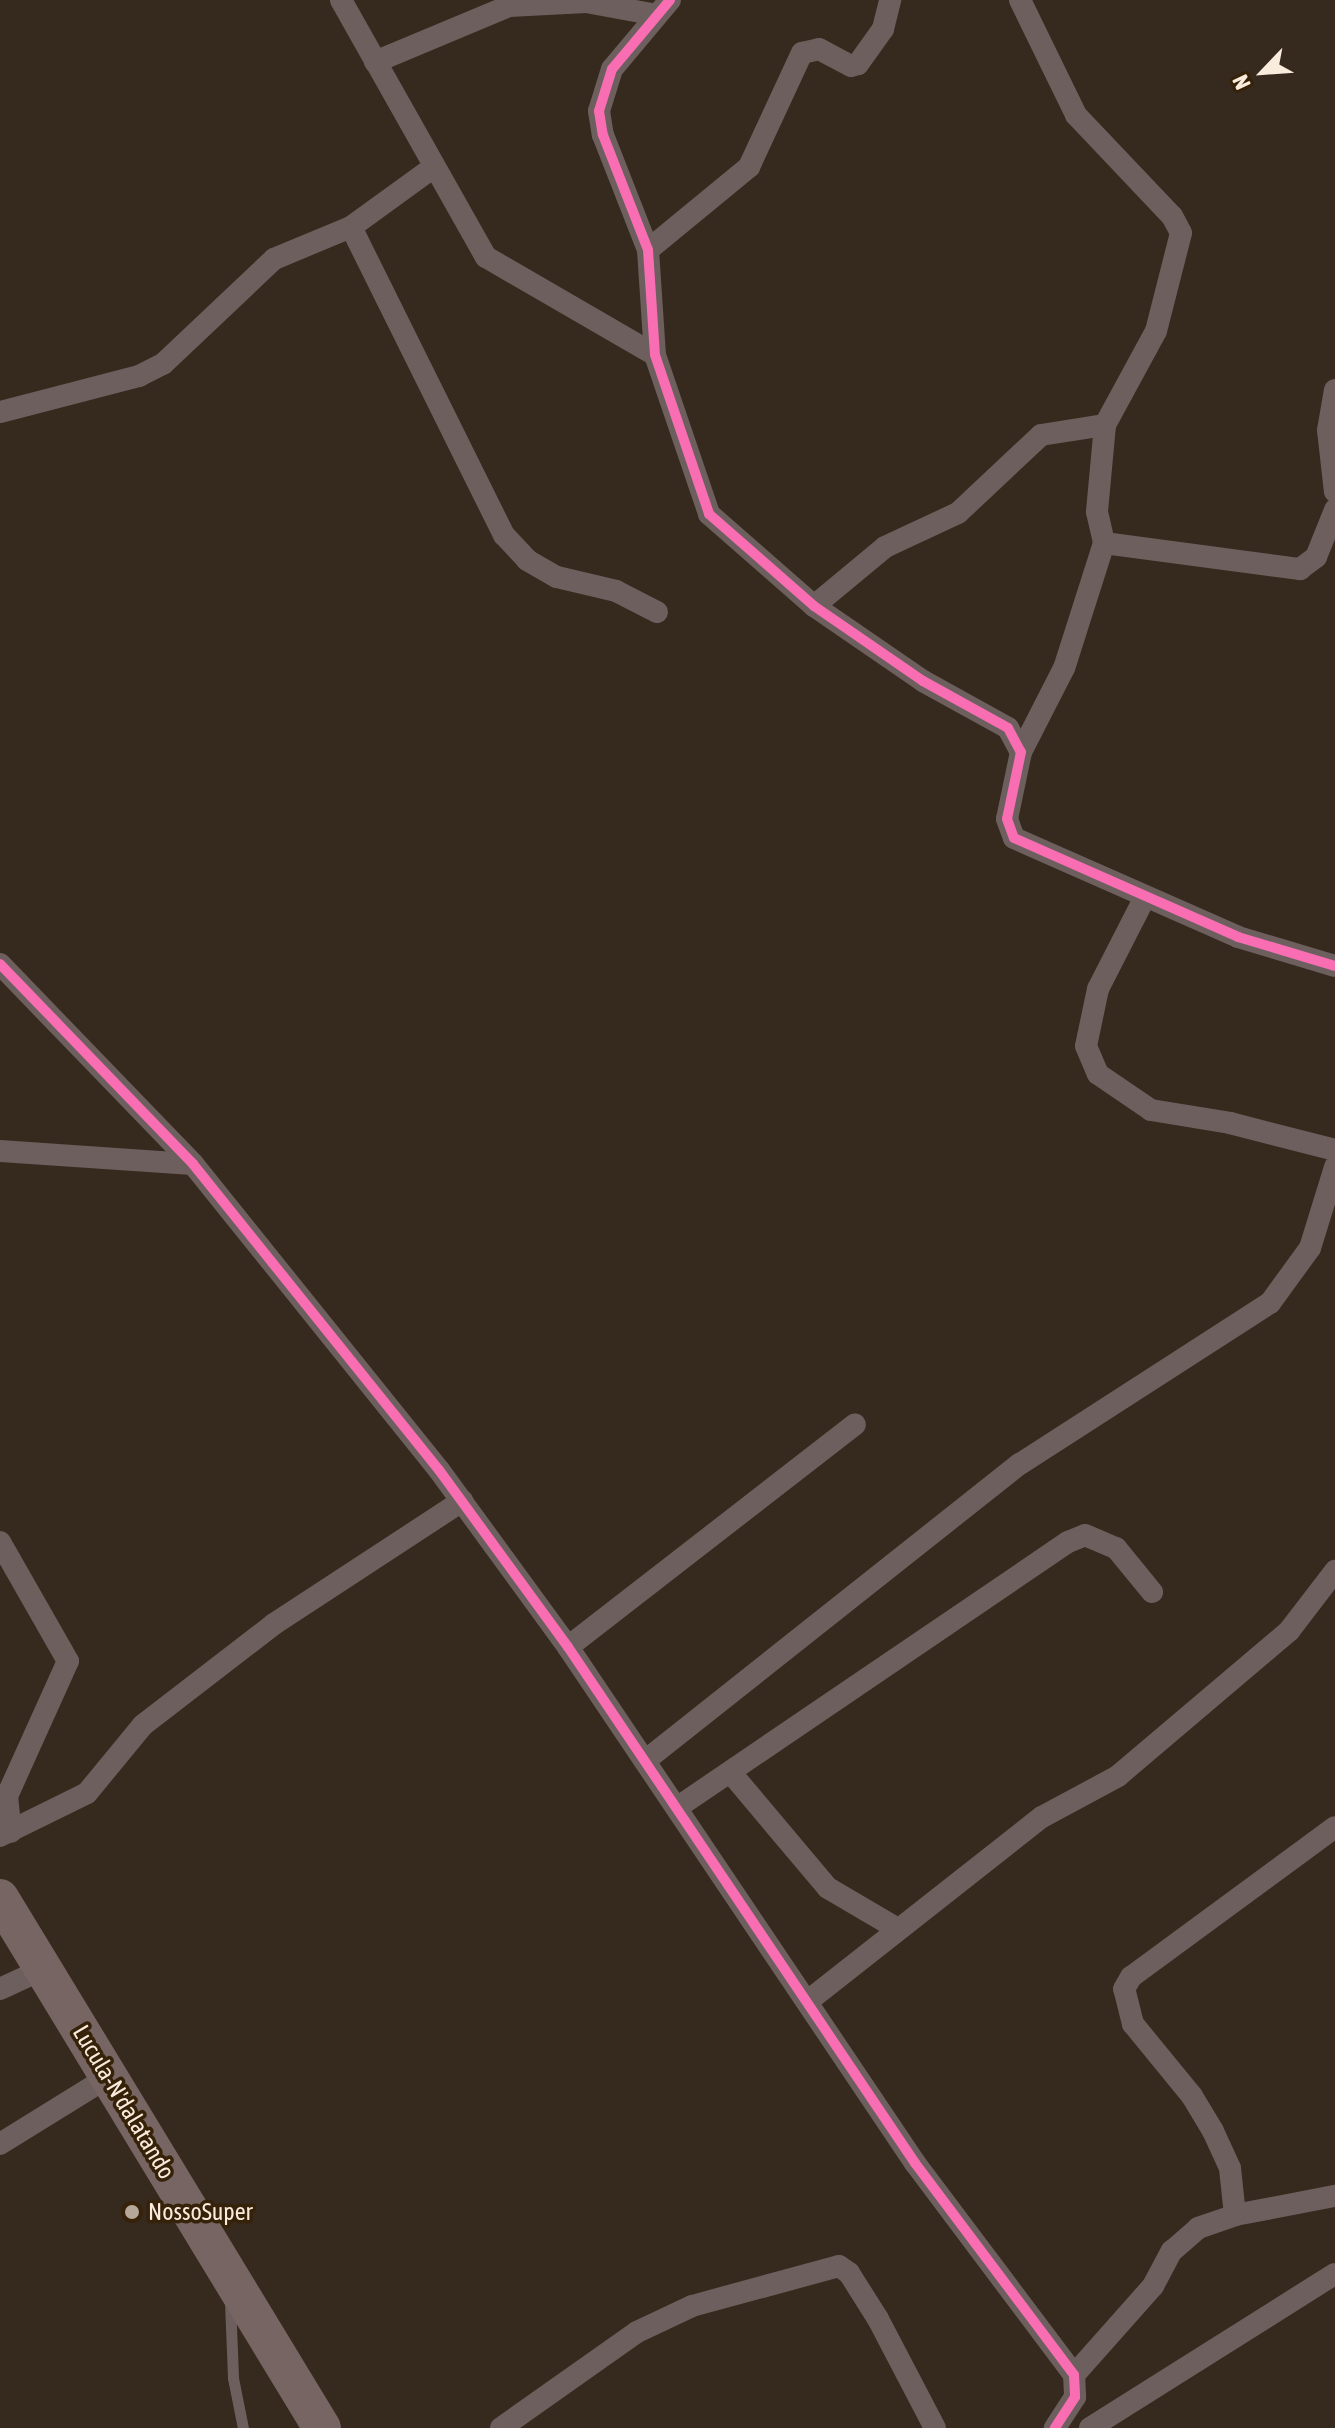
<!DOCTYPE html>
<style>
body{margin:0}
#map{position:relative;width:1335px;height:2428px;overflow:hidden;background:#362a1e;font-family:"Asap Condensed",sans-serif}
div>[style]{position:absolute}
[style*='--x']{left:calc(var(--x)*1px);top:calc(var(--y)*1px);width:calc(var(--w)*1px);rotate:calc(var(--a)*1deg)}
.service>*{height:11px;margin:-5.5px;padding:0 5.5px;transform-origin:5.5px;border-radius:5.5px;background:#6d5f5e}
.minor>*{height:22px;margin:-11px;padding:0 11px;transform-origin:11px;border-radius:11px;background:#6d5f5e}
.trunk>*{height:38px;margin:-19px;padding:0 19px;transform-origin:19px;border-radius:19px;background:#766562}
.cycleway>*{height:10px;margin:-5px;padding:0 5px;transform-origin:5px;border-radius:5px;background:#f96db3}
.dots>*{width:22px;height:22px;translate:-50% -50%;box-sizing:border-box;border:4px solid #362109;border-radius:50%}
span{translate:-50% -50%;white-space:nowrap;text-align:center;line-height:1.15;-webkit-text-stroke:7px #362109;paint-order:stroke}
.street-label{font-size:24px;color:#faecdd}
.poi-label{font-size:24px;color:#faecdd}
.left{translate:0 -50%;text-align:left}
.north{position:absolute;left:1223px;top:32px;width:80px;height:80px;-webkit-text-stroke:6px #362109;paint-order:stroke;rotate:245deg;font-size:22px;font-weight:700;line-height:32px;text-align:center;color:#faecdd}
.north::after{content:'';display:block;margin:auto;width:28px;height:36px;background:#faecdd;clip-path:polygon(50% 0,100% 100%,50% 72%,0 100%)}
</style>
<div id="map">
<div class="service">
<div style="--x:230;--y:2302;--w:76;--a:87.7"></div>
<div style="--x:233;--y:2378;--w:51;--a:78.7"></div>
</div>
<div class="minor">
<div style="--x:341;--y:0;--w:295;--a:60.6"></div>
<div style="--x:486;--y:257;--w:195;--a:30.1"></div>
<div style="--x:670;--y:0;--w:90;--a:130"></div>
<div style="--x:612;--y:69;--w:44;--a:107.2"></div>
<div style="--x:599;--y:111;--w:24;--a:81"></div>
<div style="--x:603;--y:135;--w:123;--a:68.6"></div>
<div style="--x:648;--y:250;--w:105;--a:86.2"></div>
<div style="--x:655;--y:355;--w:168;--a:71.2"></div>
<div style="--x:709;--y:514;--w:140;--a:41.2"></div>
<div style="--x:814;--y:606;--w:132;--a:34.5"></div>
<div style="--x:923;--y:681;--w:97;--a:28.9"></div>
<div style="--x:1008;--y:728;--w:27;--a:62"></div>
<div style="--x:1021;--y:752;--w:68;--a:101.8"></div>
<div style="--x:1007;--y:819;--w:20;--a:70"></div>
<div style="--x:1014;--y:838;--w:245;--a:23.8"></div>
<div style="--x:1238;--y:937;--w:101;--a:16.6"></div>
<div style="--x:1020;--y:0;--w:128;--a:64"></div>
<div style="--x:1076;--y:115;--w:139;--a:46.5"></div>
<div style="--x:1172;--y:216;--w:19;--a:62"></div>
<div style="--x:1181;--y:233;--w:101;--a:104.3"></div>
<div style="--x:1156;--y:331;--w:107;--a:118.5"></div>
<div style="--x:1105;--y:425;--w:87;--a:95.3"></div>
<div style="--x:1097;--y:512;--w:32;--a:77"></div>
<div style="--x:1104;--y:543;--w:131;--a:107.7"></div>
<div style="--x:1064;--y:668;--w:94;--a:117.1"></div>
<div style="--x:375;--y:62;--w:145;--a:-22.7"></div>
<div style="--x:509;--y:6;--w:77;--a:-3"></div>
<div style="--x:586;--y:2;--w:72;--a:10.4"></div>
<div style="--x:351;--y:227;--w:344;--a:63.6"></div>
<div style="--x:504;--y:535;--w:34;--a:47"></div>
<div style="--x:527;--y:560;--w:34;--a:30"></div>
<div style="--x:557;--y:577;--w:61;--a:13.3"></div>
<div style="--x:616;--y:591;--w:46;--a:27.1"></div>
<div style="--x:648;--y:250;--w:131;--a:-39.4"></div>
<div style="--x:749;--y:167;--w:126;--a:-65.1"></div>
<div style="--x:802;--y:53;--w:17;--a:-13"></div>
<div style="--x:819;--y:49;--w:36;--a:28"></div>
<div style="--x:851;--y:66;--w:7;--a:-16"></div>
<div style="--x:858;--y:64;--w:43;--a:-54.5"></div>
<div style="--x:883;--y:29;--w:30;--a:-76"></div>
<div style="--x:1335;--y:390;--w:41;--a:99.9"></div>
<div style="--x:1328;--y:430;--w:62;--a:83.6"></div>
<div style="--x:0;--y:412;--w:144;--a:-14.5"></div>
<div style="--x:139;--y:376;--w:27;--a:-27"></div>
<div style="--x:163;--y:364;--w:153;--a:-43.4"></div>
<div style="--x:274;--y:259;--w:83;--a:-22.6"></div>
<div style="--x:351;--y:227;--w:102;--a:-35.9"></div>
<div style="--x:1104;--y:543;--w:198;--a:7.6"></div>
<div style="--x:1300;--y:569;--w:20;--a:-37"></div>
<div style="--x:1316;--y:557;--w:51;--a:-68"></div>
<div style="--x:814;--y:606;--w:92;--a:-39.7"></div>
<div style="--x:885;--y:547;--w:81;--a:-25"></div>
<div style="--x:958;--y:513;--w:114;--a:-43.2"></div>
<div style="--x:1041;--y:435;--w:65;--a:-8.9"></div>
<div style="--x:1145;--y:897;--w:103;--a:117.1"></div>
<div style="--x:1098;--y:989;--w:58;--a:101.9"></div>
<div style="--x:1086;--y:1046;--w:30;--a:67"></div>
<div style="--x:1098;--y:1074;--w:64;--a:34.2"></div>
<div style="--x:1151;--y:1110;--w:80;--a:9.3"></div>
<div style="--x:1230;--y:1123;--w:108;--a:14.4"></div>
<div style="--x:0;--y:964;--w:278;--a:46"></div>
<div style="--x:193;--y:1164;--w:393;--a:51.2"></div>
<div style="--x:439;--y:1470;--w:219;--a:53.9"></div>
<div style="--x:568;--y:1647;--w:622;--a:56.08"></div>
<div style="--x:915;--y:2163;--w:265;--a:53.1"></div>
<div style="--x:1074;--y:2375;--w:22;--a:87"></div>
<div style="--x:1075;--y:2397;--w:37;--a:123"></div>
<div style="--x:0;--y:1151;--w:193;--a:3.9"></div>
<div style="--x:0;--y:1542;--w:137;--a:60.3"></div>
<div style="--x:68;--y:1661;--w:148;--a:114.3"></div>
<div style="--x:7;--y:1796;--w:36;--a:84"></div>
<div style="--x:568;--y:1647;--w:363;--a:-37.8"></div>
<div style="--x:646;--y:1760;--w:477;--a:-38.4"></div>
<div style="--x:1020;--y:1464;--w:297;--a:-32.8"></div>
<div style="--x:1270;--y:1303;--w:68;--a:-54"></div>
<div style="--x:1310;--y:1248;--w:85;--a:-72.8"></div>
<div style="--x:731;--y:1773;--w:150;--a:49.9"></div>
<div style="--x:828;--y:1888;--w:79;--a:30.5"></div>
<div style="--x:678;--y:1807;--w:472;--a:-34.2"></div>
<div style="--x:1068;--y:1542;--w:18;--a:-22"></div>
<div style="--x:1085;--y:1535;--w:34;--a:23"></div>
<div style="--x:1116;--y:1548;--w:57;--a:50.7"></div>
<div style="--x:0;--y:1836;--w:97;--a:-26.3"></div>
<div style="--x:87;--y:1793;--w:88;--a:-50.5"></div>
<div style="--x:143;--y:1725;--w:165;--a:-37.6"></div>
<div style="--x:274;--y:1624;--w:225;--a:-33.2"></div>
<div style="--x:0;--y:1989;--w:47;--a:-24.9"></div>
<div style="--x:808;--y:2001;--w:298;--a:-38.2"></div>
<div style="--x:1042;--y:1817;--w:86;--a:-28.3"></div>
<div style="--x:1118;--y:1776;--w:224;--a:-40.3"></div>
<div style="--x:1289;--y:1631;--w:76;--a:-52.5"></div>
<div style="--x:0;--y:2144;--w:127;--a:-31.8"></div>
<div style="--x:1235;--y:2215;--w:47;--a:-96.1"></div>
<div style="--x:1230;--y:2168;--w:41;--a:-114.7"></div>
<div style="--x:1213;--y:2131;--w:41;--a:-121"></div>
<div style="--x:1192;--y:2096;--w:93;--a:-129.3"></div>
<div style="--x:1133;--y:2024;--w:36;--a:-104"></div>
<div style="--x:1124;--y:1989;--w:14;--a:-60"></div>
<div style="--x:1131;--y:1977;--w:253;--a:-36.3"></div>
<div style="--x:1074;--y:2375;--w:119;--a:-48.4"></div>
<div style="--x:1153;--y:2286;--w:40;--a:-62"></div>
<div style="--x:1172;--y:2251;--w:35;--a:-41"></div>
<div style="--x:1198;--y:2228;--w:39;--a:-19"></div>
<div style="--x:1235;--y:2215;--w:102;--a:-10.8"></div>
<div style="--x:501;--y:2428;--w:166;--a:-35.2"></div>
<div style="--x:637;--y:2332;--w:61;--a:-25.3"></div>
<div style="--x:692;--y:2306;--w:152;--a:-15.2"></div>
<div style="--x:839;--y:2266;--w:12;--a:35"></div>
<div style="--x:849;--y:2273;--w:54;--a:57.8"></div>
<div style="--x:878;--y:2319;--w:123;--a:62.4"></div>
<div style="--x:1090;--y:2428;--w:289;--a:-32.2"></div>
</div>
<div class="trunk">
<div style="--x:0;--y:1898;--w:620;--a:58.72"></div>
</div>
<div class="cycleway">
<div style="--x:670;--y:0;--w:90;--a:130"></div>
<div style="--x:612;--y:69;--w:44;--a:107.2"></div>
<div style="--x:599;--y:111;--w:24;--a:81"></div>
<div style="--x:603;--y:135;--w:123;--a:68.6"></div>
<div style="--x:648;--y:250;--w:105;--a:86.2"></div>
<div style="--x:655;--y:355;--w:168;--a:71.2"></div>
<div style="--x:709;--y:514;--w:140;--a:41.2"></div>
<div style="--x:814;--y:606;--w:132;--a:34.5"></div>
<div style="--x:923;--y:681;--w:97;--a:28.9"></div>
<div style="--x:1008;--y:728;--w:27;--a:62"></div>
<div style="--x:1021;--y:752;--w:68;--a:101.8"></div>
<div style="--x:1007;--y:819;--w:20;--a:70"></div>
<div style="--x:1014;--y:838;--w:245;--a:23.8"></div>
<div style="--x:1238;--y:937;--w:101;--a:16.6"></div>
<div style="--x:0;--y:964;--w:278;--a:46"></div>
<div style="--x:193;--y:1164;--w:393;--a:51.2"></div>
<div style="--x:439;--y:1470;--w:219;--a:53.9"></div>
<div style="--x:568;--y:1647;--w:622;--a:56.08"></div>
<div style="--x:915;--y:2163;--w:265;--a:53.1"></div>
<div style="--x:1074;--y:2375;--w:22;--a:87"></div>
<div style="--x:1075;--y:2397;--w:37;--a:123"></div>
</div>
<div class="dots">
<div style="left:132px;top:2212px;background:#b5a89a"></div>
</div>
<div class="street-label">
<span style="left:124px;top:2102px;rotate:59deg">Lucula-N'dalatando</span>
</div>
<div class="poi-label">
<span class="left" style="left:148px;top:2212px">NossoSuper</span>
</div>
<div class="north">N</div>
</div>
